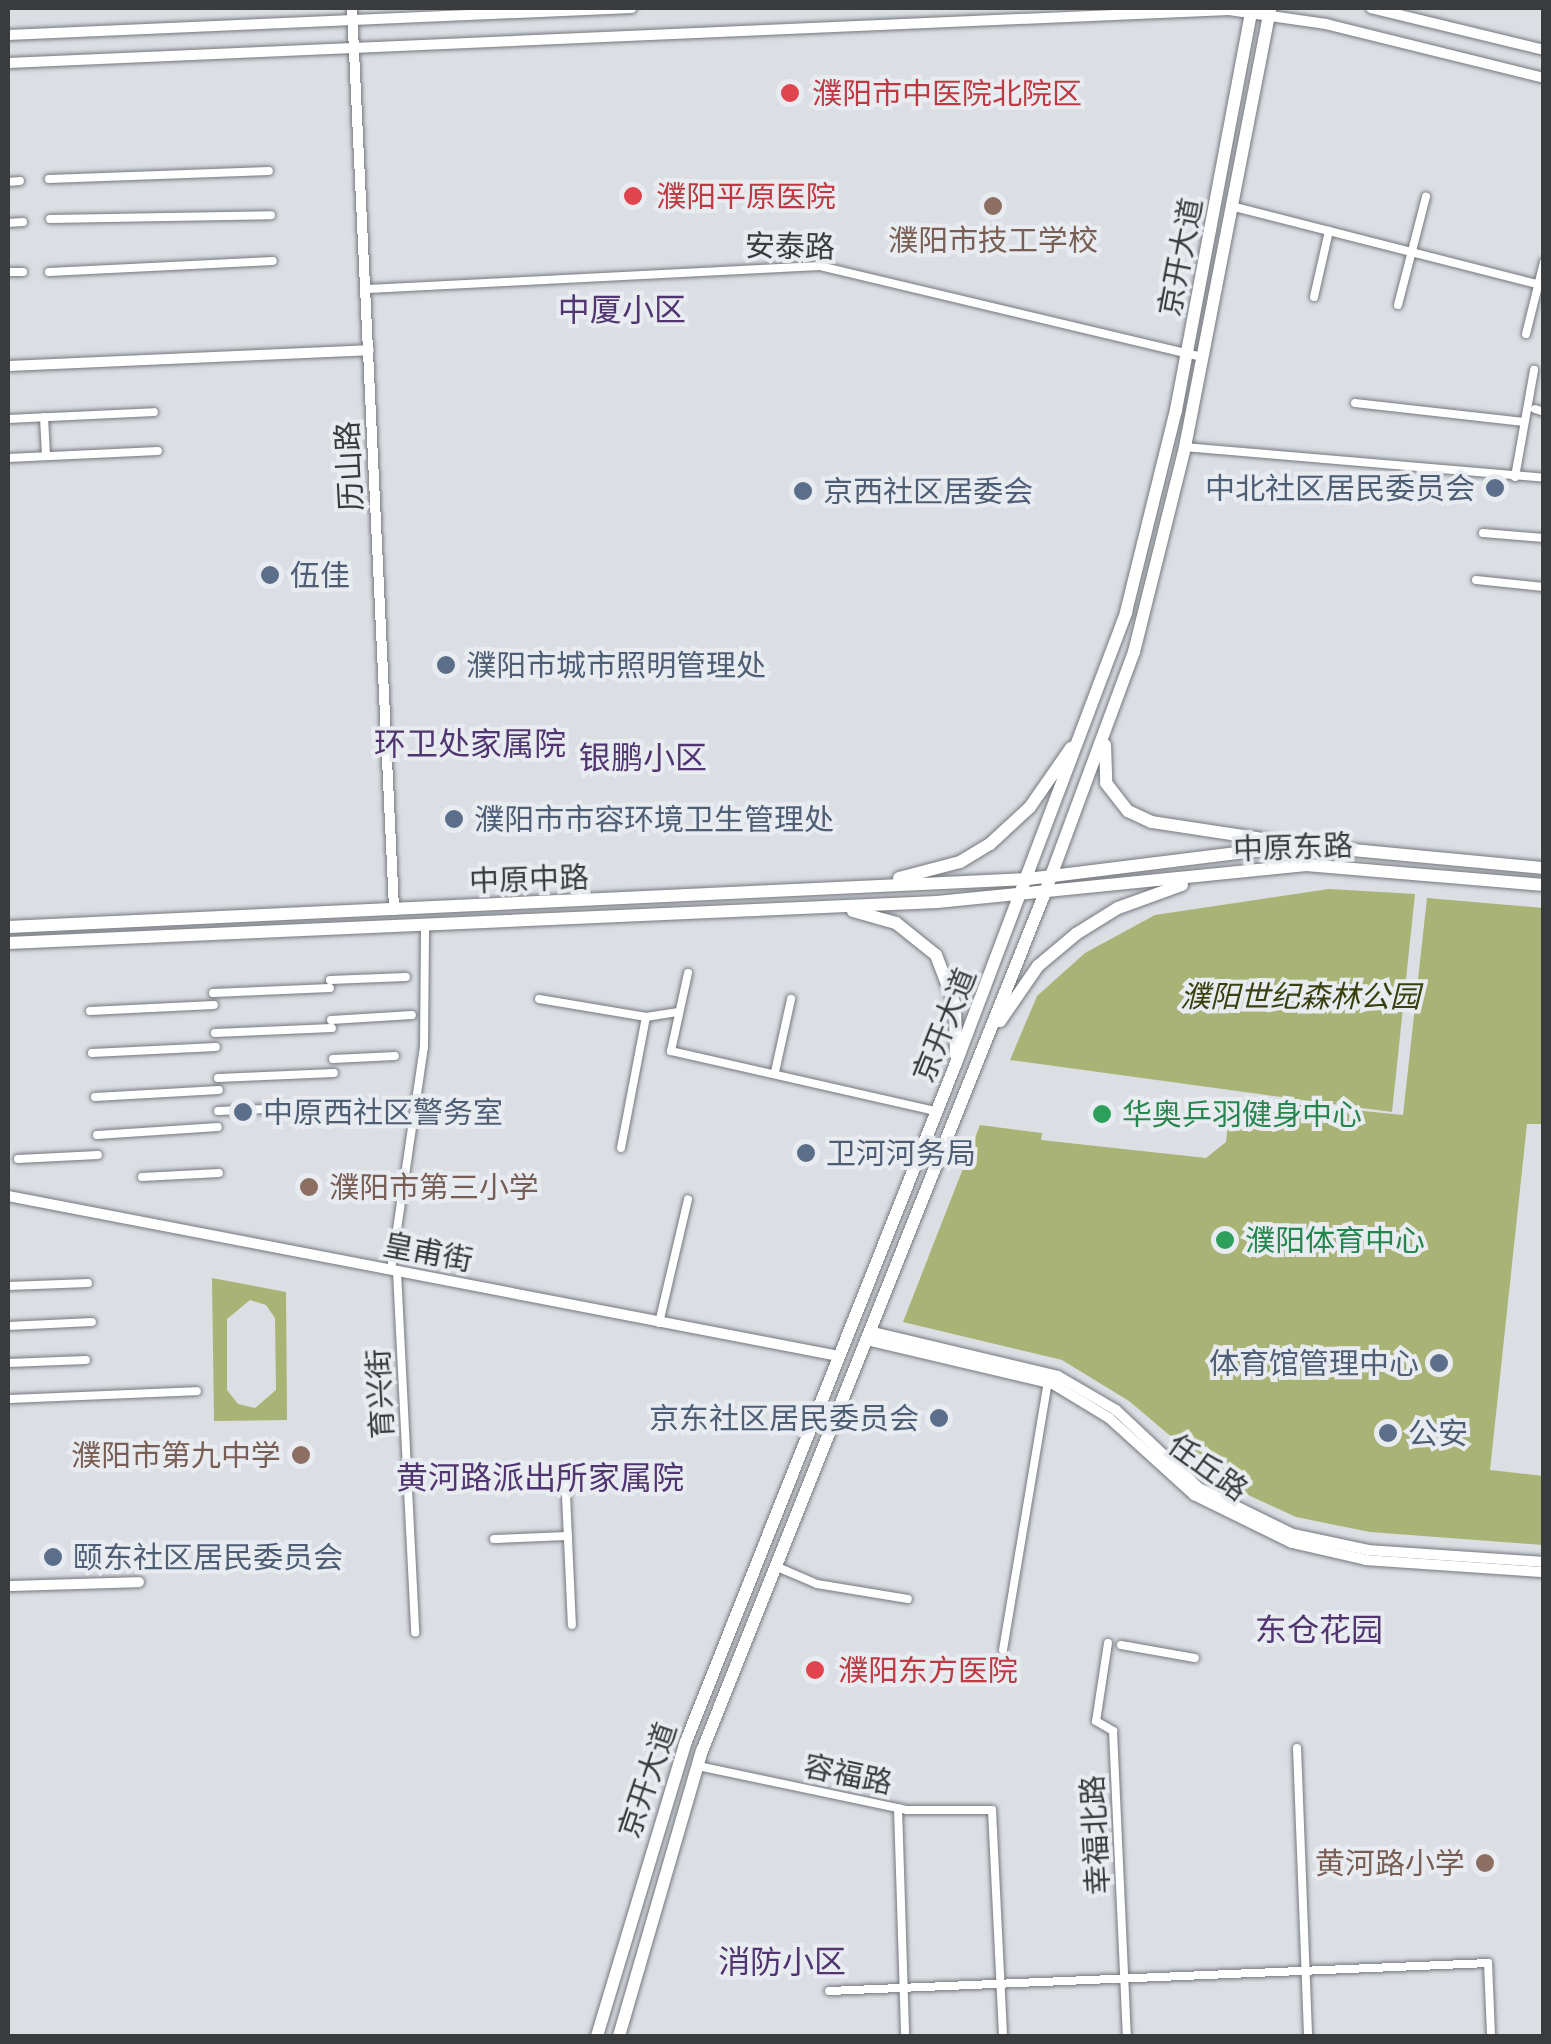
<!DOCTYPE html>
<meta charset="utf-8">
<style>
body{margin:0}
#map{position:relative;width:1551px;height:2044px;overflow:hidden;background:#dbdfe4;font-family:Lora,"Noto Sans SC",serif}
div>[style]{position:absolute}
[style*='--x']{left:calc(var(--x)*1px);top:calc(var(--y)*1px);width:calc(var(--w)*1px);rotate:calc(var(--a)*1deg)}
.green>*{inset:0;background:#a8b375}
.roads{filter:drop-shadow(0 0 2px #74787d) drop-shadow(0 0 2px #74787d)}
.minor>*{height:8px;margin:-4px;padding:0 4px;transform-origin:4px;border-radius:4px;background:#fff}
.tertiary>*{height:10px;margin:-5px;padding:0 5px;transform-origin:5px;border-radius:5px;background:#fff}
.primary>*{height:12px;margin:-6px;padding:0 6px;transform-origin:6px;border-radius:6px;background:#fff}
.dots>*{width:28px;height:28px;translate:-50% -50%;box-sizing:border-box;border:5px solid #e8ecf1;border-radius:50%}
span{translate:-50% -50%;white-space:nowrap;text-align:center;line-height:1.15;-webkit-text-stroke:8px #e8ecf1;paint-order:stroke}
.health-label{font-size:30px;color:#be3a42}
.left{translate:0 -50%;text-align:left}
.education-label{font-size:30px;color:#785e54}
.right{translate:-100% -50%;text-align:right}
.street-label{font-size:30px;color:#3a3b3d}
.service-label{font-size:30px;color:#4e5e75}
.park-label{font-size:30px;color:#39400e;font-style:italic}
.leisure-label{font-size:30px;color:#27864d}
.neighbourhood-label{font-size:32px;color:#503570}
.frame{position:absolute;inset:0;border:10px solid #3a3b3d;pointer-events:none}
</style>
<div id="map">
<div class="green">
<div style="clip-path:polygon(1329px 889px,1415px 894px,1392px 1112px,1010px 1060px,1037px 996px,1085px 953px,1155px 915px)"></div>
<div style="clip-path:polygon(1427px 898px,1543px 908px,1543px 1124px,1527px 1124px,1490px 1470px,1543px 1476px,1543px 1545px,1370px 1532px,1296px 1517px,1231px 1487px,1129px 1401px,1062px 1360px,903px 1322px,980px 1125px,1042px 1133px,1041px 1140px,1206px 1158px,1226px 1142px,1231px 1098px,1403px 1115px)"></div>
<div style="clip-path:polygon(evenodd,212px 1278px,286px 1292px,287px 1420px,214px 1421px,212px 1278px,250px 1300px,266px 1305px,275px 1318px,276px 1390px,255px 1408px,238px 1404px,227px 1390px,227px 1319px,250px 1300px)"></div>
</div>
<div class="roads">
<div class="minor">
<div style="--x:49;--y:179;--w:220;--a:-2.1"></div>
<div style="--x:8;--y:182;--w:12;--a:-5"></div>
<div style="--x:1231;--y:206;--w:317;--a:14.3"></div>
<div style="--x:50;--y:219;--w:221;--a:-1"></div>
<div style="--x:8;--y:223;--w:15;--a:-4"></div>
<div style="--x:8;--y:272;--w:15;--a:0"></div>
<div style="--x:49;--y:272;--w:224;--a:-2.8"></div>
<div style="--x:367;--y:289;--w:454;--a:-2.9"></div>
<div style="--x:820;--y:266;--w:393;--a:13.4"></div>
<div style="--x:1314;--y:297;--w:68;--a:-77.2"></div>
<div style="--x:1398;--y:305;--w:112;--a:-75.5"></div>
<div style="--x:1526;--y:334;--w:74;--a:-76"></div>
<div style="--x:1355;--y:403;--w:170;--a:6.4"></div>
<div style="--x:1535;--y:409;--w:9;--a:18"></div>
<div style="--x:44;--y:417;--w:39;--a:87"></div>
<div style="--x:8;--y:419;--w:146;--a:-2.7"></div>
<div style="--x:1185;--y:447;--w:360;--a:4.9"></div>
<div style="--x:8;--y:458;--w:150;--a:-2.7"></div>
<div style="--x:1515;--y:477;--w:109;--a:-79.9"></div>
<div style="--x:1483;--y:533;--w:61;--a:4.7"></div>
<div style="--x:1476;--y:580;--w:68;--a:5.9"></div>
<div style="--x:688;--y:973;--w:80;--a:102.3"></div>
<div style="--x:671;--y:1051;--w:272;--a:12.8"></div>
<div style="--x:330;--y:980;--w:76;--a:-2.3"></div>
<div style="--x:213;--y:993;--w:117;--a:-2.4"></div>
<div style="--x:539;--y:999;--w:109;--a:9.5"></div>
<div style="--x:646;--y:1017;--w:33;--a:-9"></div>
<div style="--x:90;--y:1011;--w:124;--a:-2.8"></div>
<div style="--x:331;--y:1020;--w:81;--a:-3.5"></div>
<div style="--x:215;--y:1033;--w:117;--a:-2.4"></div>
<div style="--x:92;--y:1053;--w:124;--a:-2.8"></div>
<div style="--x:333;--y:1059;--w:62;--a:-2.8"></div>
<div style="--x:775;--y:1072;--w:75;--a:-77.6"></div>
<div style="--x:218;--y:1078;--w:116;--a:-2.5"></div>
<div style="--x:95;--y:1097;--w:124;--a:-3.2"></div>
<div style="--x:218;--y:1111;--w:117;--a:-2.4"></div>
<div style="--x:97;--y:1135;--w:121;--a:-3.8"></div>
<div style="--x:621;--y:1148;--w:133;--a:-79.2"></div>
<div style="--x:18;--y:1159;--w:80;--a:-2.9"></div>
<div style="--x:142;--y:1177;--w:77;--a:-3"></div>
<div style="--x:391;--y:1270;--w:225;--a:-81.6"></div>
<div style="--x:424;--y:1047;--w:122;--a:-89.5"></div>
<div style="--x:397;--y:1272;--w:361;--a:87.1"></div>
<div style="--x:8;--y:1286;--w:80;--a:-2.1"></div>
<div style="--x:659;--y:1323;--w:127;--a:-76.8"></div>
<div style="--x:8;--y:1326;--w:84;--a:-2.7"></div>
<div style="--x:8;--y:1363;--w:78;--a:-2.2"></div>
<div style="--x:8;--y:1399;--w:189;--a:-2.4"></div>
<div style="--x:565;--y:1473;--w:152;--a:87.4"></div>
<div style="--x:494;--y:1539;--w:74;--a:-2.3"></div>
<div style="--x:775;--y:1566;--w:46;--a:23.2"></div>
<div style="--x:817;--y:1584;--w:92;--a:9.4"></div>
<div style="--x:1108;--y:1643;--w:79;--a:98.7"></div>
<div style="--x:1096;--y:1721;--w:20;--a:30"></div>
<div style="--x:1113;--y:1731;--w:305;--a:87.4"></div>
<div style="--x:1121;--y:1645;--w:75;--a:10"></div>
<div style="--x:1003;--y:1650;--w:272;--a:-80.5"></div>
<div style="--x:1297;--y:1748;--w:288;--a:87.8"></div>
<div style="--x:698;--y:1766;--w:214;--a:11.9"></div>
<div style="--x:907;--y:1810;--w:85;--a:0"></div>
<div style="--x:992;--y:1810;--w:226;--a:87.2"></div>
<div style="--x:898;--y:1808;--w:228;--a:88.2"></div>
<div style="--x:829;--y:1991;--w:660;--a:-2.43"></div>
<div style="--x:1488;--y:1963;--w:73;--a:87.6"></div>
</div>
<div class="tertiary">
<div style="--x:352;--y:8;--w:903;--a:87.33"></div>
<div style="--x:1371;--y:8;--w:178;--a:13.6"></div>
<div style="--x:8;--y:35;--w:624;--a:-2.48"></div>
<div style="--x:8;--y:63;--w:1222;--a:-2.49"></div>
<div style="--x:1229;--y:10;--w:98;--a:8.2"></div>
<div style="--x:1326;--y:24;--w:225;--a:13.9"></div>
<div style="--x:8;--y:366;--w:361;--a:-2.5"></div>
<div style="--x:8;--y:1196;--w:846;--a:10.9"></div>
<div style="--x:869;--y:1331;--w:194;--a:13.4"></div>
<div style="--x:1058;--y:1376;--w:67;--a:30.4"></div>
<div style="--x:1116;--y:1410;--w:114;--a:43.2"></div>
<div style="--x:1199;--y:1488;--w:105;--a:26.1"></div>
<div style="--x:1293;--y:1534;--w:77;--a:12"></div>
<div style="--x:1368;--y:1550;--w:176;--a:3.9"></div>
<div style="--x:866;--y:1340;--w:192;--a:13.2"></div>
<div style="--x:1053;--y:1384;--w:66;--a:31.3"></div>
<div style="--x:1109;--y:1418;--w:115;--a:42.2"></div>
<div style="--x:1194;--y:1495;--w:109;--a:26.1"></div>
<div style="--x:1292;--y:1543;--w:76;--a:12.9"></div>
<div style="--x:1366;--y:1560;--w:178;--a:3.9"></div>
<div style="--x:8;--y:1586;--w:131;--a:-1.7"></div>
</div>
<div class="primary">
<div style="--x:1105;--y:745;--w:38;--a:88"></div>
<div style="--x:1106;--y:783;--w:36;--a:52"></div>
<div style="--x:1128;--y:811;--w:26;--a:25"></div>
<div style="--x:1152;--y:822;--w:139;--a:8.7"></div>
<div style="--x:899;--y:878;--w:63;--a:-14.7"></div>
<div style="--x:960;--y:862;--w:35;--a:-31"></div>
<div style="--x:990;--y:844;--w:54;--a:-42.8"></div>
<div style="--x:1030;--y:807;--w:72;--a:-55.2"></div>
<div style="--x:853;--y:911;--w:45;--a:15.6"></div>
<div style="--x:896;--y:923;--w:51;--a:38.7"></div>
<div style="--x:936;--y:955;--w:53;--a:69.2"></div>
<div style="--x:955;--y:1005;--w:50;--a:88.9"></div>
<div style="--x:8;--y:927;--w:1021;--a:-2.69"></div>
<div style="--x:1028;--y:879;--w:235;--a:-7.1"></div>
<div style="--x:1261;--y:850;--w:81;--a:-0.7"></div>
<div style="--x:1342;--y:849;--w:203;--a:5.4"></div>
<div style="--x:8;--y:943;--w:930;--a:-2.53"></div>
<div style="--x:937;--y:902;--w:371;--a:-5.7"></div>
<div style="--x:1306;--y:865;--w:239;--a:4.8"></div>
<div style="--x:1000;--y:1021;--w:67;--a:-55.4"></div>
<div style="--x:1038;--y:966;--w:50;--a:-40.1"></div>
<div style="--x:1076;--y:934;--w:49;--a:-31.8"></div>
<div style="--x:1118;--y:908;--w:68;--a:-19.8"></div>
<div style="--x:597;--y:2036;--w:305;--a:-73.2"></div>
<div style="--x:685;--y:1744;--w:733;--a:-68.3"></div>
<div style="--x:956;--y:1063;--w:482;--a:-69.3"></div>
<div style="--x:1126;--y:612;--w:208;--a:-76.1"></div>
<div style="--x:1176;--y:410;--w:409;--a:-79.3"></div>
<div style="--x:619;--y:2036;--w:297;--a:-73.8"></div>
<div style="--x:702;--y:1751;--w:922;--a:-68.22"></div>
<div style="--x:1044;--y:895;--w:259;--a:-69.7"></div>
<div style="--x:1134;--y:652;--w:211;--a:-76"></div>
<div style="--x:1185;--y:447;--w:447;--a:-79"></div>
</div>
</div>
<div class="dots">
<div style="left:790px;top:93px;background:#e0444e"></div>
<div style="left:633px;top:196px;background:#e0444e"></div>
<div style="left:993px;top:206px;background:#8d6e63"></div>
<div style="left:1495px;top:488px;background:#5c6f8a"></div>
<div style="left:803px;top:491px;background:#5c6f8a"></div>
<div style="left:270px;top:575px;background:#5c6f8a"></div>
<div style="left:446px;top:665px;background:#5c6f8a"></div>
<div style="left:454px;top:819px;background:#5c6f8a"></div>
<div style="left:243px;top:1112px;background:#5c6f8a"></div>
<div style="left:1102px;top:1114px;background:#2e9e5b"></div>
<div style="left:806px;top:1153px;background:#5c6f8a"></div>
<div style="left:309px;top:1187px;background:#8d6e63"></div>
<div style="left:1225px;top:1240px;background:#2e9e5b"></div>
<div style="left:1439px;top:1363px;background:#5c6f8a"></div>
<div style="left:939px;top:1418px;background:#5c6f8a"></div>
<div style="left:1388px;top:1433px;background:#5c6f8a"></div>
<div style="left:301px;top:1455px;background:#8d6e63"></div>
<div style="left:53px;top:1557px;background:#5c6f8a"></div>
<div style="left:815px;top:1670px;background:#e0444e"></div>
<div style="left:1485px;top:1863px;background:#8d6e63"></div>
</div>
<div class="health-label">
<span class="left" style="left:812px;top:93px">濮阳市中医院北院区</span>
<span class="left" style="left:656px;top:196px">濮阳平原医院</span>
<span class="left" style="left:838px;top:1670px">濮阳东方医院</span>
</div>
<div class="education-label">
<span style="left:993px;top:240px">濮阳市技工学校</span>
<span class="left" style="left:329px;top:1187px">濮阳市第三小学</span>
<span class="right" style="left:281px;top:1455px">濮阳市第九中学</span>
<span class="right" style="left:1465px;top:1863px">黄河路小学</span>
</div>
<div class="street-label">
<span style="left:790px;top:246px;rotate:1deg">安泰路</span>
<span style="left:1180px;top:257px;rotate:-79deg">京开大道</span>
<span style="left:349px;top:466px;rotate:-93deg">历山路</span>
<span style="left:1293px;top:847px;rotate:-2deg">中原东路</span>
<span style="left:529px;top:879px;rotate:-2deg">中原中路</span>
<span style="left:944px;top:1025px;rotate:-68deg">京开大道</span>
<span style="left:428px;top:1252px;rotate:11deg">皇甫街</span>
<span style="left:380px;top:1394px;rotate:-93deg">育兴街</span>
<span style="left:1208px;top:1467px;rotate:36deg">任丘路</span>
<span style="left:848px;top:1774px;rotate:12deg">容福路</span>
<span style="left:647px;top:1780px;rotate:-71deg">京开大道</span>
<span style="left:1095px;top:1835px;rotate:-93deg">幸福北路</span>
</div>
<div class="service-label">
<span class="right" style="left:1475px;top:488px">中北社区居民委员会</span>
<span class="left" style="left:823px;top:491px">京西社区居委会</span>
<span class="left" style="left:290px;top:575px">伍佳</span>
<span class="left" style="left:466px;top:665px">濮阳市城市照明管理处</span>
<span class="left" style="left:474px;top:819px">濮阳市市容环境卫生管理处</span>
<span class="left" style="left:263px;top:1112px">中原西社区警务室</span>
<span class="left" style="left:826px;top:1153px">卫河河务局</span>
<span class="right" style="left:1419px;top:1363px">体育馆管理中心</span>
<span class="right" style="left:919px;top:1418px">京东社区居民委员会</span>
<span class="left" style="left:1408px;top:1433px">公安</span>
<span class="left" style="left:73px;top:1557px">颐东社区居民委员会</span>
</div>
<div class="park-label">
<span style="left:1300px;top:996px">濮阳世纪森林公园</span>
</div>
<div class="leisure-label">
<span class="left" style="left:1122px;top:1114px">华奥乒羽健身中心</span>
<span class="left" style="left:1245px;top:1240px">濮阳体育中心</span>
</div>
<div class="neighbourhood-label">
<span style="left:622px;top:310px">中厦小区</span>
<span style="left:470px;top:744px">环卫处家属院</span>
<span style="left:643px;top:758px">银鹏小区</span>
<span style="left:540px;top:1478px">黄河路派出所家属院</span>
<span style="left:1319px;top:1630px">东仓花园</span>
<span style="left:782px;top:1962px">消防小区</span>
</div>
<div class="frame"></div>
</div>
